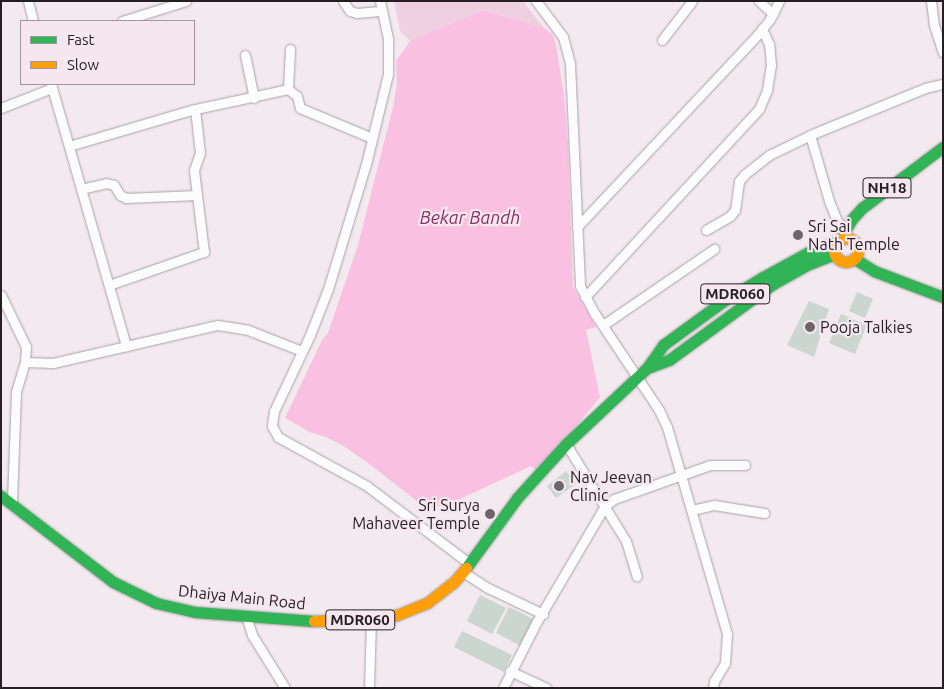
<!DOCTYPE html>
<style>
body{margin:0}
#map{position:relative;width:944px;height:689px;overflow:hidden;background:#f2eaef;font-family:Ubuntu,sans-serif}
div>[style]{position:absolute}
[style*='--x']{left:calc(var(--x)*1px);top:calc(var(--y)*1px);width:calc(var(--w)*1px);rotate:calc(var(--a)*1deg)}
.green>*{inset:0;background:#efd0e1}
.water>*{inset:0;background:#f9c0e1}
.building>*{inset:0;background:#cad6cf}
.roads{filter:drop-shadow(0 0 1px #a8a1a5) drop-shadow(0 0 1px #a8a1a5)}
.street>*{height:9px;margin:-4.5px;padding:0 4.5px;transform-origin:4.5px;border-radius:4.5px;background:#fdfcfd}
.fast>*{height:11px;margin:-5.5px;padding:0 5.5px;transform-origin:5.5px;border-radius:5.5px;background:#30b455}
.slow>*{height:11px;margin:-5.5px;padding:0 5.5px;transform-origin:5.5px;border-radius:5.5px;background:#ff9f0a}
.slow>.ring{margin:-5.5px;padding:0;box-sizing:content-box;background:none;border:11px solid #ff9f0a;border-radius:50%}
.dots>*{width:14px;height:14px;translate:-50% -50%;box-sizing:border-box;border:2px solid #f6e7ef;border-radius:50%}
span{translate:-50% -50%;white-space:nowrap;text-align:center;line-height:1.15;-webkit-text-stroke:4.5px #f6e7ef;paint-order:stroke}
.shield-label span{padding:1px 4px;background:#f6e7ef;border:1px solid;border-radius:4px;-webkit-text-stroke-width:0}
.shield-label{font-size:15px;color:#241f22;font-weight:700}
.poi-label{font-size:16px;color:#241f22}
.left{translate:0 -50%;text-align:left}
.right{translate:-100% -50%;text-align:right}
.street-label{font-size:16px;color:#241f22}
.water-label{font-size:18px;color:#883069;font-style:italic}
.frame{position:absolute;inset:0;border:2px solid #241f22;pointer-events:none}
.legend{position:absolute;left:20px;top:20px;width:175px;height:65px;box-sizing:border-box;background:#f6e7ef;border:1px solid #a2979d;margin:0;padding:6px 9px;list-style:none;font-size:15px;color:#241f22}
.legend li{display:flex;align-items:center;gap:10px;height:25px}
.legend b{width:25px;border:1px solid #a2979d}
</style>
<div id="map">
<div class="green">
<div style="clip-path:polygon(394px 1px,523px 1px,544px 28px,483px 10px,410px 41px,400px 31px)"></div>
</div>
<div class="water">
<div style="clip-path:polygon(483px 10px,544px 28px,553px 35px,556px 45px,564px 95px,568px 147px,573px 287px,596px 327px,586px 330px,600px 397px,560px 446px,535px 469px,531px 466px,447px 505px,430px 508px,428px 510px,372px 466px,345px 447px,326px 437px,310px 432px,285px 418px,322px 340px,328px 333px,358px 245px,393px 107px,397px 84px,396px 61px,410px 41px)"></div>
</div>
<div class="building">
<div style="clip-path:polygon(857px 292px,873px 299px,865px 318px,849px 311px)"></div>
<div style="clip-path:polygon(809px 301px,829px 309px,814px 357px,787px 345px)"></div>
<div style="clip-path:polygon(841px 314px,867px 325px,855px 354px,829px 343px)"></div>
<div style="clip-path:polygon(566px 471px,576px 484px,556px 498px,547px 486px)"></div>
<div style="clip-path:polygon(480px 595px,506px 608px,492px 634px,467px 621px)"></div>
<div style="clip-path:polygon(509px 607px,535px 620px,521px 646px,496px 633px)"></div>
<div style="clip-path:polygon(462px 631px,512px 655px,504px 672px,454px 647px)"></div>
</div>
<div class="roads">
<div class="street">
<div style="--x:28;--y:1;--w:21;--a:76"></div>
<div style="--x:343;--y:1;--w:12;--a:55"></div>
<div style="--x:350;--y:11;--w:7;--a:16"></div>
<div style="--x:357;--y:13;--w:25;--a:-5"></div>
<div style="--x:380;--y:1;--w:39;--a:78"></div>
<div style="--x:388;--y:39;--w:35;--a:90"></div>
<div style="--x:388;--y:74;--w:93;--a:103.7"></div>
<div style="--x:366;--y:164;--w:131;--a:106.9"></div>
<div style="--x:328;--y:289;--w:49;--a:111.4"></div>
<div style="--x:310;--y:335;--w:84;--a:115.3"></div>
<div style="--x:274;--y:411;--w:15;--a:98"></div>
<div style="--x:272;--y:426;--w:13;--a:61"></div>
<div style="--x:278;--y:437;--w:102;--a:28.8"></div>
<div style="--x:367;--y:486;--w:129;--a:37.1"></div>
<div style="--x:536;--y:1;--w:45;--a:53.1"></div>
<div style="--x:563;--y:37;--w:28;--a:75"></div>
<div style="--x:570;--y:64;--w:222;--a:87.4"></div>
<div style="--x:580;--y:286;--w:32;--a:62"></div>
<div style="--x:595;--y:314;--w:115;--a:56.3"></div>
<div style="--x:659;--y:410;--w:19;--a:65"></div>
<div style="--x:667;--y:427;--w:216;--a:73.8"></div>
<div style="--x:727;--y:634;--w:29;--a:94"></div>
<div style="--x:725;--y:663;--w:21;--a:121"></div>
<div style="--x:714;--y:681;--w:7;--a:98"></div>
<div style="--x:759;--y:1;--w:19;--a:43"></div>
<div style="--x:931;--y:1;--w:24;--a:83"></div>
<div style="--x:934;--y:25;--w:29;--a:72"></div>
<div style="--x:122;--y:21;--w:67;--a:-17.4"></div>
<div style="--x:662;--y:40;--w:49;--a:-52.4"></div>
<div style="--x:245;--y:55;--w:44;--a:78.2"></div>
<div style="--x:51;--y:84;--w:273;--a:74"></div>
<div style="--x:288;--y:89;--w:11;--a:38"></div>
<div style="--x:297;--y:96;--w:12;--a:76"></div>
<div style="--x:300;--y:108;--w:78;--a:22.6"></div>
<div style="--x:1;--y:108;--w:55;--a:-21.4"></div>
<div style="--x:810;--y:135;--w:69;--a:73.9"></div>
<div style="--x:829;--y:201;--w:35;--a:68"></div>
<div style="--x:69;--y:146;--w:127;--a:-16.4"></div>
<div style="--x:191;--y:110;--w:99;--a:-12.2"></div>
<div style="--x:288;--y:89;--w:40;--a:-87.1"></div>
<div style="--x:81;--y:189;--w:26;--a:-13"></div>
<div style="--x:106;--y:183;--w:8;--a:14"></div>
<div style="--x:114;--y:185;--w:12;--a:59"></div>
<div style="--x:120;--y:195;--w:7;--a:27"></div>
<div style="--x:126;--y:198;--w:71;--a:-2.4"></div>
<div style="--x:577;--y:227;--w:265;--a:-46.8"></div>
<div style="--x:758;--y:34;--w:19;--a:-51"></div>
<div style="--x:770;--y:19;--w:20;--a:-63"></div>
<div style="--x:706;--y:230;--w:28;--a:-30"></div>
<div style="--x:730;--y:216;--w:8;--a:-50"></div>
<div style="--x:735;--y:210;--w:29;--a:-82"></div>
<div style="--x:739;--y:181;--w:9;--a:-49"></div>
<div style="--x:745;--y:174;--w:31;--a:-38"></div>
<div style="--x:769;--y:155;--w:51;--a:-25.6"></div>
<div style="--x:815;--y:133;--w:119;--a:-22.2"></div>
<div style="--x:925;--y:88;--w:18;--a:-13"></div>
<div style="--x:109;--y:285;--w:101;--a:-19.2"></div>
<div style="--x:204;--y:252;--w:83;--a:-97"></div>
<div style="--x:194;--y:170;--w:18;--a:-71"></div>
<div style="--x:200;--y:153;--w:44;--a:-96.5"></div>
<div style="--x:1;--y:295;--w:58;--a:64.3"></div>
<div style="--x:26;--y:347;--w:15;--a:94"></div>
<div style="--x:25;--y:362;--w:31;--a:107"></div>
<div style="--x:16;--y:392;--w:111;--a:92.1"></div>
<div style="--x:585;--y:297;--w:256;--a:-47.2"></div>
<div style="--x:759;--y:109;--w:21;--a:-67"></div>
<div style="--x:767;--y:90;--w:25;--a:-81"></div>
<div style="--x:771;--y:65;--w:21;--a:-95"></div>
<div style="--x:769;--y:44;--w:17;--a:-115"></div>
<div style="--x:603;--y:325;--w:135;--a:-34.4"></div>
<div style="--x:25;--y:362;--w:28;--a:2"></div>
<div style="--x:53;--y:363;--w:169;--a:-13"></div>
<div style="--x:218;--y:325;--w:30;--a:9"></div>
<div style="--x:248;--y:330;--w:58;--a:21.3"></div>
<div style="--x:566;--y:444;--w:114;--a:58.3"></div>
<div style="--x:626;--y:541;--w:37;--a:73"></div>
<div style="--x:692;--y:510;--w:23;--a:-13"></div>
<div style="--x:714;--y:505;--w:51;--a:9.1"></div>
<div style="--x:463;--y:572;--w:30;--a:33"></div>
<div style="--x:488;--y:588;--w:61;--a:25.3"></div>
<div style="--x:246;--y:616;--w:20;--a:72"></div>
<div style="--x:252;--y:635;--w:62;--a:58.1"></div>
<div style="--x:510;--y:671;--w:40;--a:25"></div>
<div style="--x:369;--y:688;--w:69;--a:-88.3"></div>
<div style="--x:503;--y:688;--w:73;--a:-63.1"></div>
<div style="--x:536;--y:623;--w:136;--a:-59.5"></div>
<div style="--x:605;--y:506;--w:11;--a:-38"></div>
<div style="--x:614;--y:499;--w:102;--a:-19.5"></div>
<div style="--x:710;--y:465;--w:35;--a:0"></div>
</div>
<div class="fast">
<div style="--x:840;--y:239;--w:23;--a:-59"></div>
<div style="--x:852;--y:219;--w:15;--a:-48"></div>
<div style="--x:862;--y:208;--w:101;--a:-37"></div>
<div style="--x:855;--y:259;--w:22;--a:32"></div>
<div style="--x:874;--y:271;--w:74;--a:20.6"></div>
<div style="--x:647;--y:368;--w:23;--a:-20"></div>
<div style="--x:669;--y:360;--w:129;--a:-36.2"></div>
<div style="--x:773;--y:284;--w:41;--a:-29.1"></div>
<div style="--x:809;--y:264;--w:28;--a:-21"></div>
<div style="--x:1;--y:496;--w:141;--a:37.5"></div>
<div style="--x:113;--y:582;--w:48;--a:26"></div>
<div style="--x:156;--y:603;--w:40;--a:13"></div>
<div style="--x:195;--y:612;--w:119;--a:4.3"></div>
<div style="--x:466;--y:568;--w:87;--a:-53.9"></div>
<div style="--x:517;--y:498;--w:73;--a:-47.8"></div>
<div style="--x:566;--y:444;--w:111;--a:-43.2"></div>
<div style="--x:647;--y:368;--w:28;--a:-55"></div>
<div style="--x:663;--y:345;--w:73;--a:-36.1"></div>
<div style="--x:722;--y:302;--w:48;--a:-31.4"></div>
<div style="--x:763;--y:277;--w:52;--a:-28.5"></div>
<div style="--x:809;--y:252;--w:30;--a:-21"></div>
</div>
<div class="slow">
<div class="ring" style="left:834px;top:238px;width:13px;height:13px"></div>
<div style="--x:314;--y:621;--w:57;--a:-2"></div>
<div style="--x:371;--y:619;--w:26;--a:-9"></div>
<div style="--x:397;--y:615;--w:32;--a:-22"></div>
<div style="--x:427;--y:603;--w:33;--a:-38"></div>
<div style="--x:453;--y:583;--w:20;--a:-49"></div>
</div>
</div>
<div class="dots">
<div style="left:798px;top:235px;background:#6c666a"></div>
<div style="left:810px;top:327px;background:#6c666a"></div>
<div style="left:559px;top:486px;background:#6c666a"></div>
<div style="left:490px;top:514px;background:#6c666a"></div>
</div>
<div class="shield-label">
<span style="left:887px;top:188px">NH18</span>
<span style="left:735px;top:294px">MDR060</span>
<span style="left:360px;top:620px">MDR060</span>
</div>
<div class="poi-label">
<span class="left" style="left:808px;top:235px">Sri Sai<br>Nath Temple</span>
<span class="left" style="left:820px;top:327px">Pooja Talkies</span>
<span class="left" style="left:570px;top:486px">Nav Jeevan<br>Clinic</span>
<span class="right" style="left:480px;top:514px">Sri Surya<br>Mahaveer Temple</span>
</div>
<div class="street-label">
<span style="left:242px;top:597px;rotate:6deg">Dhaiya Main Road</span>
</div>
<div class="water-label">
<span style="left:470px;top:217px">Bekar Bandh</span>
</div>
<div class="frame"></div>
<ul class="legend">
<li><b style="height:6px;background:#30b455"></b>Fast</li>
<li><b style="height:6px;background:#ff9f0a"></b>Slow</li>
</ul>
</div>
